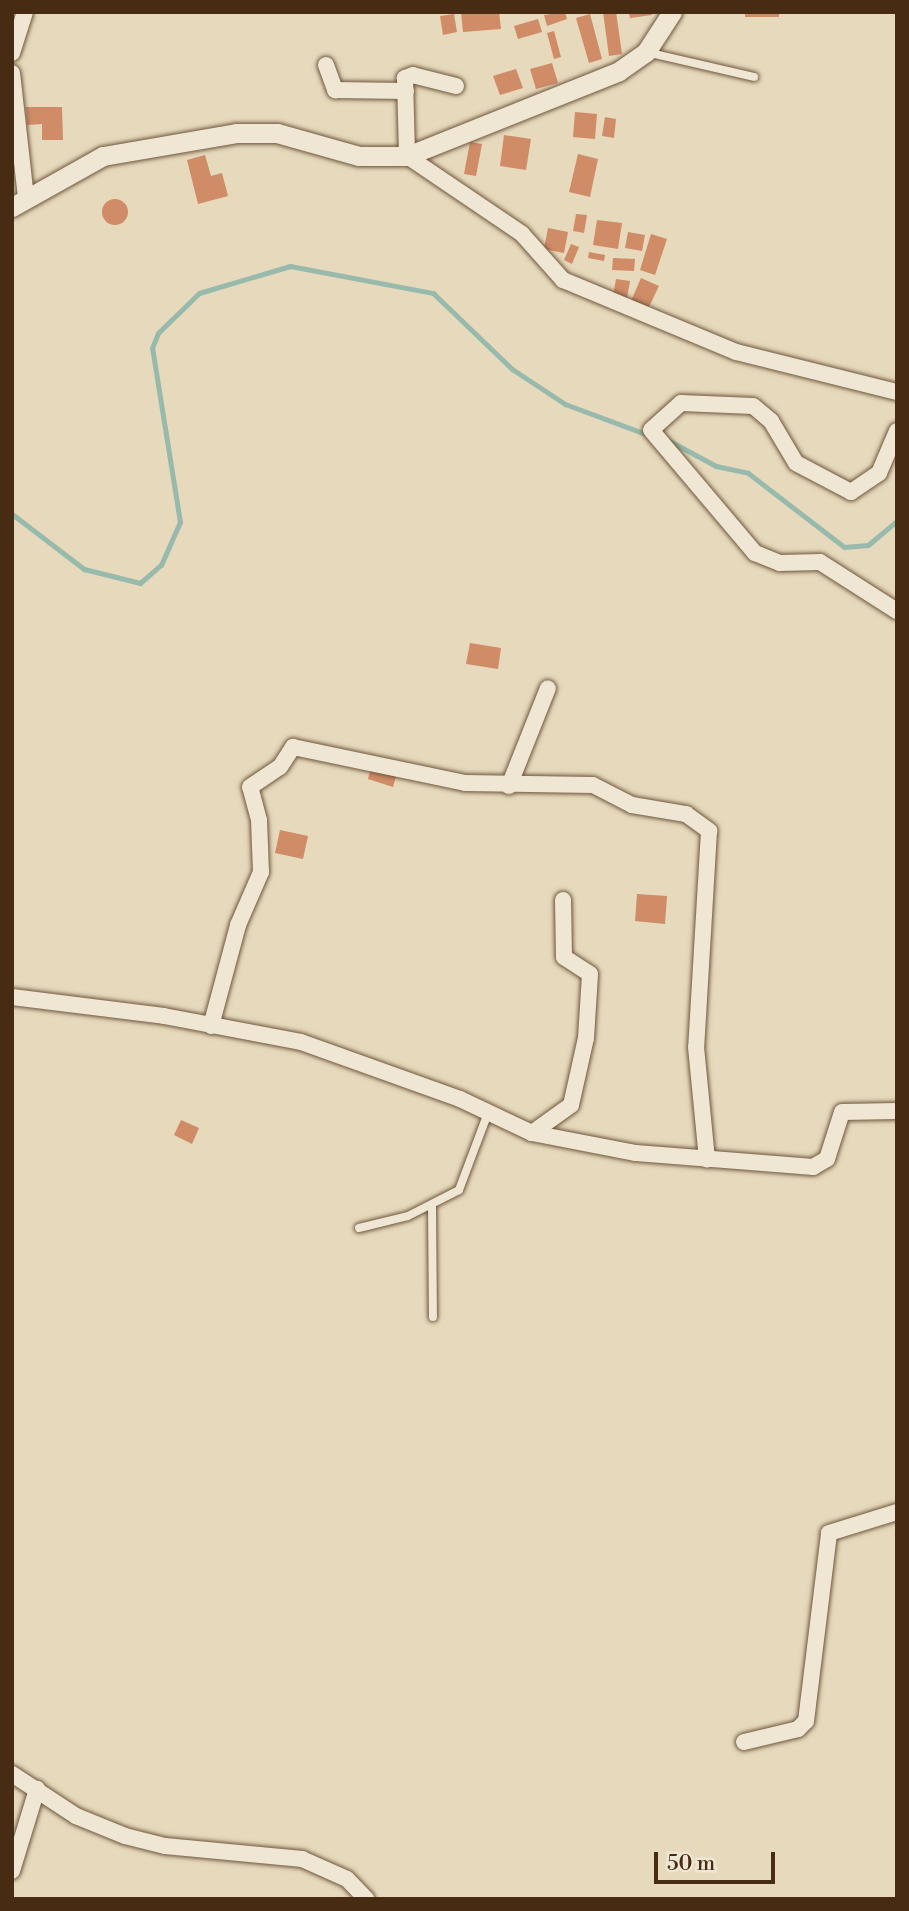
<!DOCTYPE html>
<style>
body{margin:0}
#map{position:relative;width:909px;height:1911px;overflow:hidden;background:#e6d9bc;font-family:"Libre Bodoni",serif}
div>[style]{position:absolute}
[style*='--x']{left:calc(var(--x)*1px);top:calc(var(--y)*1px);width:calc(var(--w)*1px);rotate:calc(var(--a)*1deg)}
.stream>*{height:5px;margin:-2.5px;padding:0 2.5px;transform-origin:2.5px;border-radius:2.5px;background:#97baac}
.building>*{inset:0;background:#d08b67}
.round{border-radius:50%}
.roads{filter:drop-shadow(0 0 2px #6f563c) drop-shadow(0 0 2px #6f563c)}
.service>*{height:8px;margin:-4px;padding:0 4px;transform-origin:4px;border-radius:4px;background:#efe6d3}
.minor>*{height:16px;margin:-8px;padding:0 8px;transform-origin:8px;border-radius:8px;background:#efe6d3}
.tertiary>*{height:19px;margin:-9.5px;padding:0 9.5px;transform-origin:9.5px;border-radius:9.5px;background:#efe6d3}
span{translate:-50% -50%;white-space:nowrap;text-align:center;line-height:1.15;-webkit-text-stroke:6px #efe6d3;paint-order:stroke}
.frame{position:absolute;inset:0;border:14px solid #472b12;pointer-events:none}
.scale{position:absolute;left:654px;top:1852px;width:121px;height:32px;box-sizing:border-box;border:4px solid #472b12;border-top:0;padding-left:9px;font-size:21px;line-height:24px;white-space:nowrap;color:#472b12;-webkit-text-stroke:5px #efe6d3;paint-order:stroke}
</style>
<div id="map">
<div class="stream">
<div style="--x:664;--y:438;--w:59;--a:28.3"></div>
<div style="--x:716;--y:466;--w:33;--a:12"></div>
<div style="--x:748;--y:473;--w:121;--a:37.6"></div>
<div style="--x:844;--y:547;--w:24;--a:-5"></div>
<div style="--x:868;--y:545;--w:38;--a:-40"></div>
<div style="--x:12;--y:514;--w:91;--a:37.4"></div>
<div style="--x:84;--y:569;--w:58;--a:14"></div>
<div style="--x:140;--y:583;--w:28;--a:-41"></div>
<div style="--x:161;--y:565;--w:47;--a:-66.2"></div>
<div style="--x:180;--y:522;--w:176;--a:-99.1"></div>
<div style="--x:152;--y:348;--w:16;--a:-68"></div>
<div style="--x:158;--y:333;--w:57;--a:-44.3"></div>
<div style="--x:199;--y:293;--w:95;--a:-16.5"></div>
<div style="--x:290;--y:266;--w:146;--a:10.7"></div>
<div style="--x:433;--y:293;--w:110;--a:43.9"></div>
<div style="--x:512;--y:369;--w:64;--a:33.4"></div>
<div style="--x:565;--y:404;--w:92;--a:20.4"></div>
</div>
<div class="building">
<div style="clip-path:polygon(461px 12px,499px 12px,501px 29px,463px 32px)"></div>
<div style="clip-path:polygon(565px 12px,567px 19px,547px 26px,544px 15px)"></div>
<div style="clip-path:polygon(603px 12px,616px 12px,622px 54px,609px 56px)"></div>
<div style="clip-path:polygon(629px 12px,651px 12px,652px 15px,630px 18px)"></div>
<div style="clip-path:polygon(745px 12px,779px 12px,779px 17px,745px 17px)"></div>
<div style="clip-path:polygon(454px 14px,457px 32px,443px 35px,440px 16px)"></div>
<div style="clip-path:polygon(590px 14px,602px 59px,589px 63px,576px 18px)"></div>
<div style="clip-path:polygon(538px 19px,542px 32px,518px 39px,514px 26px)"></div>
<div style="clip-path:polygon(554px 31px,561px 57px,554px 59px,547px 33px)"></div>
<div style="clip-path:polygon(552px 63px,558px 83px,536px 89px,530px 69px)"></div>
<div style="clip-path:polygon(516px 69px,523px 88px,500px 95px,493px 76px)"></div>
<div style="clip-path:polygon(26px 107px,62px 107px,63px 140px,42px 140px,42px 124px,27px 125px)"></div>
<div style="clip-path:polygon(575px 112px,597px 114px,595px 139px,573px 137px)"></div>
<div style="clip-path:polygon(605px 117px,616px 119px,614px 138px,602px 136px)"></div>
<div style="clip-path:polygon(504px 135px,531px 139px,526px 170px,500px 166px)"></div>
<div style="clip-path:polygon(470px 142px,482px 144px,476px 176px,464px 174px)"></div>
<div style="clip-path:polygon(578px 154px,598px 159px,590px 197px,569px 192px)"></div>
<div style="clip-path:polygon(205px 155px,211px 176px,222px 173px,228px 196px,198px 204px,187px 160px)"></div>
<div class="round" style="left:102px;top:199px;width:26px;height:26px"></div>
<div style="clip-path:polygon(576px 214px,587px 215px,584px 233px,573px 231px)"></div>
<div style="clip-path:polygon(597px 220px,622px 223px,618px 249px,593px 245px)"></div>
<div style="clip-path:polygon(548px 228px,568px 232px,564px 253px,544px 249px)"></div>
<div style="clip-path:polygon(628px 232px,645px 235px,642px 251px,625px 248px)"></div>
<div style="clip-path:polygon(651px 234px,667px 239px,655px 275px,640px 270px)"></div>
<div style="clip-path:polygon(571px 244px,579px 247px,572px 264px,564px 260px)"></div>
<div style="clip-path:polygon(589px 252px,605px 255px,604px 261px,588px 258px)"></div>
<div style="clip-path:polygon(613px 258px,635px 259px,634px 271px,612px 270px)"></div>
<div style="clip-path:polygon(641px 278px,659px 286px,648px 309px,631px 301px)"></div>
<div style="clip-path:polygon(616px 279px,630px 281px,627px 298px,613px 296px)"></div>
<div style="clip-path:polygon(470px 643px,501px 648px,498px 669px,466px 664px)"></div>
<div style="clip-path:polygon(372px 764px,397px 773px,393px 787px,368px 779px)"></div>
<div style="clip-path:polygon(280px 830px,308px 836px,303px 859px,275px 853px)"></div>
<div style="clip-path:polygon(637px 894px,667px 896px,665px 924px,635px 921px)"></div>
<div style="clip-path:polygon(181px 1120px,199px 1128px,192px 1144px,174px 1135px)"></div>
</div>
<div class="roads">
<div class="service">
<div style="--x:646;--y:52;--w:111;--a:13"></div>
<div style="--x:432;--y:1207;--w:110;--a:89.5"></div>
<div style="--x:359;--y:1228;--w:50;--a:-13.8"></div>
<div style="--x:408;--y:1216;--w:57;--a:-27"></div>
<div style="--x:459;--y:1190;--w:82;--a:-69.4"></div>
</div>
<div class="minor">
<div style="--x:12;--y:53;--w:43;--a:-72.4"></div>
<div style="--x:326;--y:65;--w:27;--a:70"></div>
<div style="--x:335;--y:90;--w:71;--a:0.8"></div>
<div style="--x:12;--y:73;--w:126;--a:83.6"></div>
<div style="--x:456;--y:86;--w:44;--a:-165.7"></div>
<div style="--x:413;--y:75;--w:9;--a:159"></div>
<div style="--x:405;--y:78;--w:78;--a:88.5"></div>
<div style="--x:407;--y:156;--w:139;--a:34.1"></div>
<div style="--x:522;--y:234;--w:62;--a:48.3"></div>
<div style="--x:563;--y:280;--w:187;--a:22.6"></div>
<div style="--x:736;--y:352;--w:166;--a:14"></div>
<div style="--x:897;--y:431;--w:46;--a:113.2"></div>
<div style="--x:879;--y:473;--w:34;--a:146"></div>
<div style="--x:851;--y:492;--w:62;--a:-152.2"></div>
<div style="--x:796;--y:463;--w:49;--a:-120.8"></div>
<div style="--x:771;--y:421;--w:23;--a:-140"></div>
<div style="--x:753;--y:406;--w:72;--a:-177.6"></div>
<div style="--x:681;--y:403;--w:40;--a:138"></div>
<div style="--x:651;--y:430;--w:161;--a:49.8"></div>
<div style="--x:755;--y:553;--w:27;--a:22"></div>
<div style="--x:780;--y:563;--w:40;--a:-1.4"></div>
<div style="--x:820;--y:562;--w:91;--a:32.5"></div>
<div style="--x:509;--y:786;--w:105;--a:-68.3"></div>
<div style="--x:12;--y:997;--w:153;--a:7.1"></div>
<div style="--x:164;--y:1016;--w:139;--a:10.7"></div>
<div style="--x:301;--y:1042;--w:169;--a:19.7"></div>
<div style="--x:460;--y:1099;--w:80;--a:25.3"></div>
<div style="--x:532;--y:1133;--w:106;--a:10.9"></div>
<div style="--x:636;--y:1153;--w:178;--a:4.5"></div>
<div style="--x:813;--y:1167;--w:16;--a:-30"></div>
<div style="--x:827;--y:1159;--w:49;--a:-72.3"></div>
<div style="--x:842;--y:1112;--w:55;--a:-1"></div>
<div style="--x:211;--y:1026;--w:105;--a:-75"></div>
<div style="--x:238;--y:925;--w:58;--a:-66.5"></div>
<div style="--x:261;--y:872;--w:52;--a:-92.2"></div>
<div style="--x:259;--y:820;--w:34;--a:-105"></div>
<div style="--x:250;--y:787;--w:36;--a:-34"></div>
<div style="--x:280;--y:767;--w:24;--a:-57"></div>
<div style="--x:293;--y:747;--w:176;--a:11.8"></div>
<div style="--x:465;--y:783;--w:128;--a:0.9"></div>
<div style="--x:593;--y:785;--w:44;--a:27.1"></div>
<div style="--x:632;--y:805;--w:55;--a:9.5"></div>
<div style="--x:686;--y:814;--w:29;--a:36"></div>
<div style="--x:709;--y:831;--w:216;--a:93.4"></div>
<div style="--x:696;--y:1047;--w:113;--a:84.4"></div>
<div style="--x:532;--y:1133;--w:48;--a:-35.7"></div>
<div style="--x:571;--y:1105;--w:69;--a:-77.4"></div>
<div style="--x:586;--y:1038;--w:64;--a:-86.4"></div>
<div style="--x:590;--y:974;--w:31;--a:-147"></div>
<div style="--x:564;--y:957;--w:57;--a:-91"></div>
<div style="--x:744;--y:1742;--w:56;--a:-13.5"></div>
<div style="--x:798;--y:1729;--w:11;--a:-45"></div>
<div style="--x:806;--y:1721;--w:189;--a:-83"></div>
<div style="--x:829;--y:1533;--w:71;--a:-17.2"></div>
<div style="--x:12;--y:1774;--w:77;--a:33.3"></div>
<div style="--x:76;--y:1816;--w:53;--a:22.2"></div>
<div style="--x:125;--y:1836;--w:41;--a:14"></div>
<div style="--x:165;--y:1846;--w:138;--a:5.4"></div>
<div style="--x:302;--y:1859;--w:49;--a:24"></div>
<div style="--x:347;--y:1879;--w:28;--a:46"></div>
<div style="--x:12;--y:1871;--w:86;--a:-73"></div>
</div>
<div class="tertiary">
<div style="--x:12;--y:207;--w:104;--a:-29.3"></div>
<div style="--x:103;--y:156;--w:135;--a:-9.8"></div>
<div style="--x:236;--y:133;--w:41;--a:0"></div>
<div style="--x:277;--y:133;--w:85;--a:15.7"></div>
<div style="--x:359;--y:156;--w:48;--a:0"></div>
<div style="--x:407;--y:156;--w:228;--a:-21.8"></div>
<div style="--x:619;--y:71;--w:33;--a:-35"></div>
<div style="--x:646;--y:52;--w:48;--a:-57"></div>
</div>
</div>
<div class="frame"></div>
<div class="scale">50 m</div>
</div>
